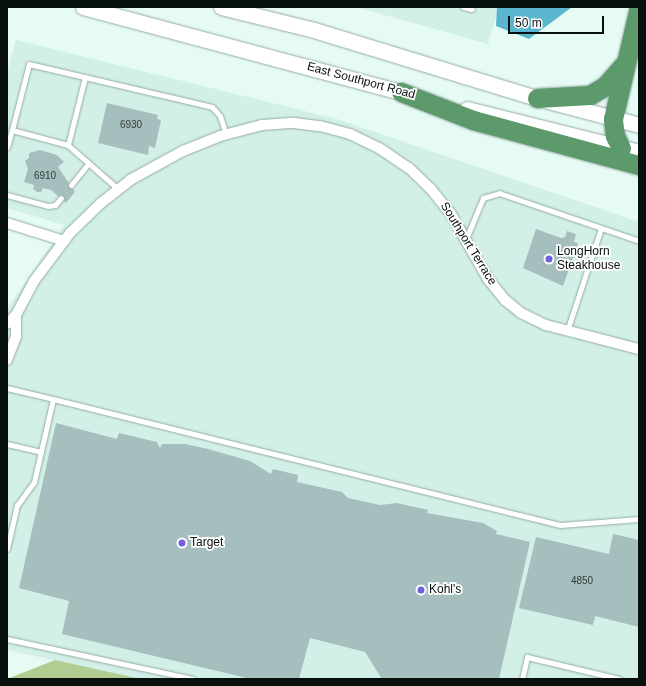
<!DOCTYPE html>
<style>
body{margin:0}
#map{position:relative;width:646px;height:686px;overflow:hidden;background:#e5fbf4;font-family:Arial,sans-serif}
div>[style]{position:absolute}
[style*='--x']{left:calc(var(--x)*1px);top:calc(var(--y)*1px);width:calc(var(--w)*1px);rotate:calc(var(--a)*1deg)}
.built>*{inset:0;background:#d2f0e7}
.green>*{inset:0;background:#b2cd92}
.water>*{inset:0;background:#5bb5ce}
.building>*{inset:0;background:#a7bebe}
.roads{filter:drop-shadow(0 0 1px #96aba4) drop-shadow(0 0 1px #96aba4)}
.lane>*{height:5px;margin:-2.5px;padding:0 2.5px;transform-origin:2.5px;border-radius:2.5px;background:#fff}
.street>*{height:10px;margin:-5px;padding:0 5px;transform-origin:5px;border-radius:5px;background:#fff}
.secondary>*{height:15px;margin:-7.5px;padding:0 7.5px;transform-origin:7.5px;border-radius:7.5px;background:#fff}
.highway>*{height:19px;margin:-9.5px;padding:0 9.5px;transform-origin:9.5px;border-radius:9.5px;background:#5c996b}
.dots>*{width:11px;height:11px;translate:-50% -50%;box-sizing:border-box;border:2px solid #fff;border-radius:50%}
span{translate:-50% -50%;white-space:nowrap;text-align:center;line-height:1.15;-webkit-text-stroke:3.5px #fff;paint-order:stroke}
.number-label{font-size:10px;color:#303c3a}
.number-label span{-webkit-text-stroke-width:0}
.street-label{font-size:12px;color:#08100e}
.poi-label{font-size:12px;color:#08100e}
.left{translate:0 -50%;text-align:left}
.frame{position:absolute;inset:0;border:8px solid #08100e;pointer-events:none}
.scale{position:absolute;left:508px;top:16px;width:96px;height:18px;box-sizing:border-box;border:2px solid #08100e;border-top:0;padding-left:5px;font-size:12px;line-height:14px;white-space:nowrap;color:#08100e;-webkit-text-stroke:3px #fff;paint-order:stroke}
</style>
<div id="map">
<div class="built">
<div style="clip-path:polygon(356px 7px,499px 7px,488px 44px)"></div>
<div style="clip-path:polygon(16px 40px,337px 119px,639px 222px,639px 679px,141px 679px,7px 650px,7px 309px,64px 225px,7px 208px,7px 73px)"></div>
</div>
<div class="green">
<div style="clip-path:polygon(55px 660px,141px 679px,7px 679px)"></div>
</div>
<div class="water">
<div style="clip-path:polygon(497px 7px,572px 7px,529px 39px,496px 26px)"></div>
</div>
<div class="building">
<div style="clip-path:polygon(107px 103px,158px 115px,157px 119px,161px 120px,155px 148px,149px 146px,148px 155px,98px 143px)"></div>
<div style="clip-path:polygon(40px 150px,57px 155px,64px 162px,58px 167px,75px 192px,66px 203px,51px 190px,43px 188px,41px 192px,37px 192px,33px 189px,34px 185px,24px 182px,28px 169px,25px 161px,29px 158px,29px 153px)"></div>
<div style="clip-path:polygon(536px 229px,561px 238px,565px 237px,567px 231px,576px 234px,574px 242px,578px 243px,563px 286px,523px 268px)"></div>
<div style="clip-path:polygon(56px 423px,117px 439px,119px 433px,157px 442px,160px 448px,162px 444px,185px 444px,208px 449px,250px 461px,271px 474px,273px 469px,298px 475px,297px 482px,342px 492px,348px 498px,380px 505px,397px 503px,428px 510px,427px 513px,483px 523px,497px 531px,496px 534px,530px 542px,499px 679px,382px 679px,365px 652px,310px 638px,299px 679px,251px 679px,62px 634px,69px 601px,19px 588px)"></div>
<div style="clip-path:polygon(613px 534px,639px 540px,639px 627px,595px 616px,593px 625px,519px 608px,536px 537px,609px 554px)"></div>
</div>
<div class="roads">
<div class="lane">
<div style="--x:463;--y:7;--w:9;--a:13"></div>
<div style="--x:68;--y:145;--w:70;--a:-76"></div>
<div style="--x:7;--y:147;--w:18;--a:-74"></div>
<div style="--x:71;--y:185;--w:28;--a:-51"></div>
<div style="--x:118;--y:189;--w:67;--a:-138.7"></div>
<div style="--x:68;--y:145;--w:58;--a:-165"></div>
<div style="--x:12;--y:130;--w:68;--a:-75.6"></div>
<div style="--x:29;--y:64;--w:188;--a:13.2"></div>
<div style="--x:212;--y:107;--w:12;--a:48"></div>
<div style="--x:220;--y:116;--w:19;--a:72"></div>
<div style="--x:7;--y:195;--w:42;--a:15"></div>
<div style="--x:48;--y:206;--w:7;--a:-8"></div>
<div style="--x:55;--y:205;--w:9;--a:-49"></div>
<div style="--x:466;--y:239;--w:44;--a:-67.5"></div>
<div style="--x:483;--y:198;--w:17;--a:-17"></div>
<div style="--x:499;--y:193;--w:148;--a:18.9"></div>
<div style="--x:567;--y:331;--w:108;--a:-71.7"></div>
<div style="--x:7;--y:388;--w:47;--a:13.4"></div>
<div style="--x:53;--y:399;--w:85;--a:102.9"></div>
<div style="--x:34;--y:482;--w:29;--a:126"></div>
<div style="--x:17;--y:505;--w:45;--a:102.8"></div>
<div style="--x:53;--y:399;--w:522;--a:13.96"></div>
<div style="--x:560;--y:525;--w:79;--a:-4.3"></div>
<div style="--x:7;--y:444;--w:35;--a:13"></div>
<div style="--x:7;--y:639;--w:190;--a:12.1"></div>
<div style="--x:522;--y:679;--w:23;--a:-77"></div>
<div style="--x:527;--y:657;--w:95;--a:13.4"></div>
</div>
<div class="street">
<div style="--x:7;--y:223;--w:60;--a:17.5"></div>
<div style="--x:7;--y:324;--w:13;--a:-45"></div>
<div style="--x:16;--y:315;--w:38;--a:-62"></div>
<div style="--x:34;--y:281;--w:60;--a:-53.1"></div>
<div style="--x:70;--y:233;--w:43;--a:-44.1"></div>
<div style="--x:101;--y:203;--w:37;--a:-38"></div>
<div style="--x:130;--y:180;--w:60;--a:-28.7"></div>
<div style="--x:183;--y:151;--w:40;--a:-22"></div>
<div style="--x:220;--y:136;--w:43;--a:-14.7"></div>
<div style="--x:262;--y:125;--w:32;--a:-4"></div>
<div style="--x:294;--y:123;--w:26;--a:7"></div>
<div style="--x:320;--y:126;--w:31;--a:15"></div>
<div style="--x:350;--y:134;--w:32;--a:26"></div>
<div style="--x:379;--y:148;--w:36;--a:34"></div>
<div style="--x:409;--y:168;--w:29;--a:44"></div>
<div style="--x:430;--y:188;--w:33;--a:51"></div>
<div style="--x:451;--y:214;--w:75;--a:60.4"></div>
<div style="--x:488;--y:279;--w:27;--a:51"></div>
<div style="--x:505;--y:300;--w:21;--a:39"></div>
<div style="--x:521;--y:313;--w:28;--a:26"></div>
<div style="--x:546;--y:325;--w:96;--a:14.5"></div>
<div style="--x:7;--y:360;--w:26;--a:-69"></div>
<div style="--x:16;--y:336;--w:21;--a:-90"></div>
</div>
<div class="secondary">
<div style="--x:83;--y:7;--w:340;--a:15"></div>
<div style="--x:221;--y:7;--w:96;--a:13.9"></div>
<div style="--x:314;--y:30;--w:233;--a:17"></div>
<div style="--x:537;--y:98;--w:106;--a:14.8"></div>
<div style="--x:467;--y:109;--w:177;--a:14"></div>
</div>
<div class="highway">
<div style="--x:401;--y:92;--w:77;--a:21.3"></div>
<div style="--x:473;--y:120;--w:172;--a:15.2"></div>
<div style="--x:537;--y:98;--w:53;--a:-3.2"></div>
<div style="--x:590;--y:95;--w:17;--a:-31"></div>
<div style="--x:605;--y:86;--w:30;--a:-49"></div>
<div style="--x:621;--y:148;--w:13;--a:-117"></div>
<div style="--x:615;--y:136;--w:17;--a:-97"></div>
<div style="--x:613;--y:119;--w:115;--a:-76.9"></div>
</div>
</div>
<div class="dots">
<div style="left:549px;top:259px;background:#7260da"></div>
<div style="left:182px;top:543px;background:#7260da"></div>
<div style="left:421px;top:590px;background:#7260da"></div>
</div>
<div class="number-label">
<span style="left:131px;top:125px">6930</span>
<span style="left:45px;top:176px">6910</span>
<span style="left:582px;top:581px">4850</span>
</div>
<div class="street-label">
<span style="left:361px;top:81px;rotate:15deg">East Southport Road</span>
<span style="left:468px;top:244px;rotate:58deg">Southport Terrace</span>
</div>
<div class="poi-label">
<span class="left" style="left:557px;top:259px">LongHorn<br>Steakhouse</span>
<span class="left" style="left:190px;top:543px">Target</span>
<span class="left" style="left:429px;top:590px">Kohl's</span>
</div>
<div class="frame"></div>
<div class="scale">50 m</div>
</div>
